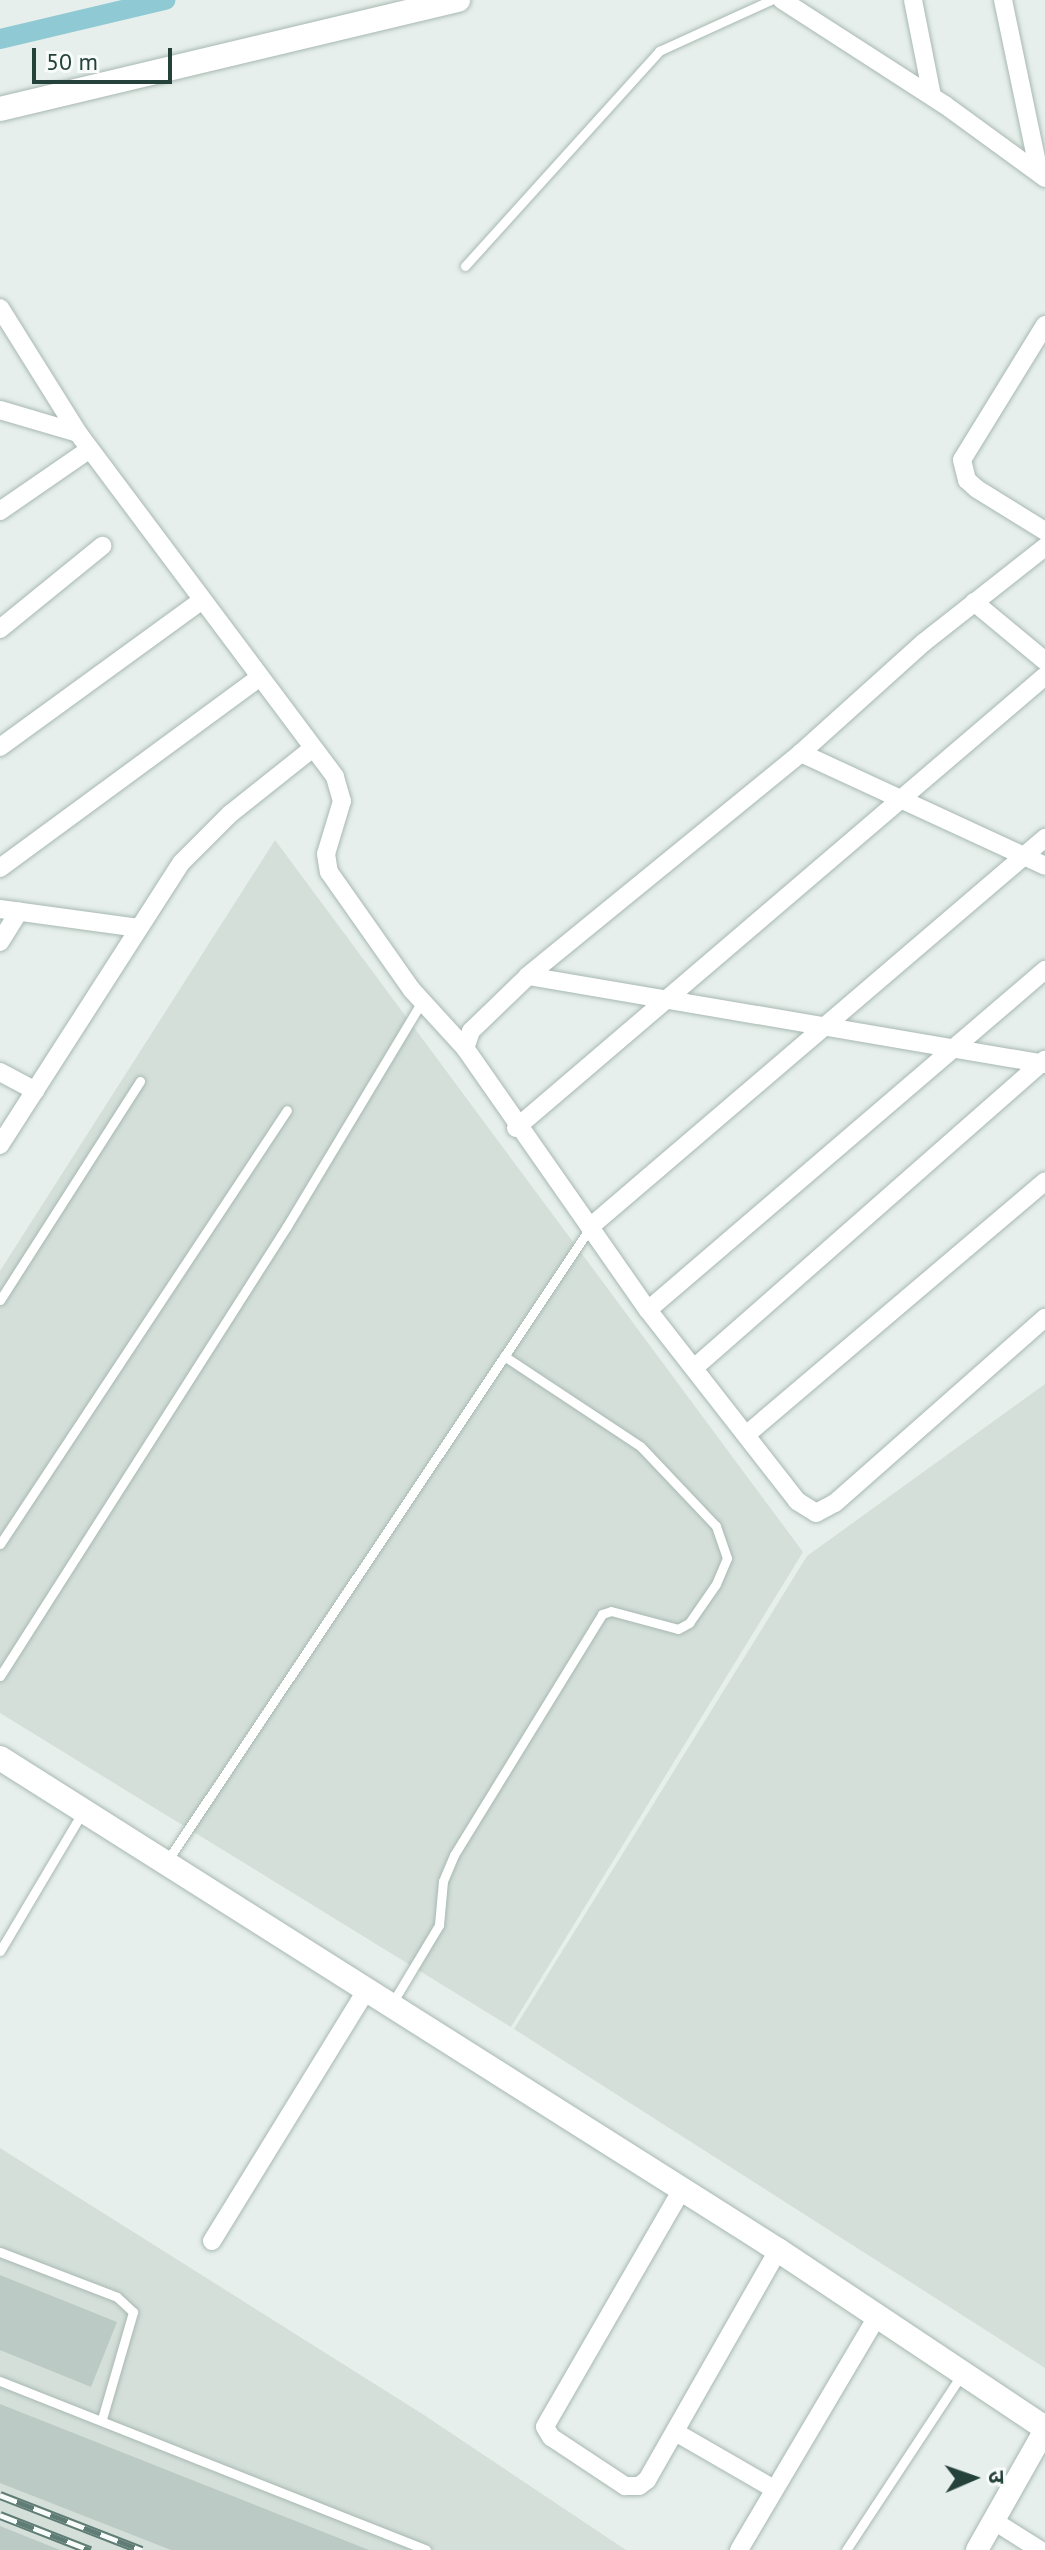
<!DOCTYPE html>
<meta charset="utf-8">
<style>
body{margin:0}
#map{position:relative;width:1045px;height:2550px;overflow:hidden;background:#e6efeb;font-family:"PT Sans","Noto Sans Devanagari",sans-serif}
div>[style]{position:absolute}
[style*='--x']{left:calc(var(--x)*1px);top:calc(var(--y)*1px);width:calc(var(--w)*1px);rotate:calc(var(--a)*1deg)}
.built>*{inset:0;background:#d4dfda}
.canal>*{height:20px;margin:-10px;padding:0 10px;transform-origin:10px;border-radius:10px;background:#8ec9d4}
.building>*{inset:0;background:#bbcac4}
.roads{filter:drop-shadow(0 0 2px #a8b8b2) drop-shadow(0 0 2px #a8b8b2)}
.service>*{height:9px;margin:-4.5px;padding:0 4.5px;transform-origin:4.5px;border-radius:4.5px;background:#fff}
.minor>*{height:18px;margin:-9px;padding:0 9px;transform-origin:9px;border-radius:9px;background:#fff}
.tertiary>*{height:22px;margin:-11px;padding:0 11px;transform-origin:11px;border-radius:11px;background:#fff}
.secondary>*{height:24px;margin:-12px;padding:0 12px;transform-origin:12px;border-radius:12px;background:#fff}
.rail>*{height:9px;margin-top:-4.5px;transform-origin:0;background:repeating-linear-gradient(90deg,#f7fbf9 0 18px,#5f7d75 0 36px);box-sizing:border-box;border-block:2px solid #5f7d75}
span{translate:-50% -50%;white-space:nowrap;text-align:center;line-height:1.15;-webkit-text-stroke:6px #f7fbf9;paint-order:stroke}
.north{position:absolute;left:933px;top:2438px;width:80px;height:80px;-webkit-text-stroke:6px #f7fbf9;paint-order:stroke;rotate:88deg;font-size:22px;font-weight:700;line-height:32px;text-align:center;color:#24423a}
.north::after{content:'';display:block;margin:auto;width:28px;height:36px;background:#24423a;clip-path:polygon(50% 0,100% 100%,50% 72%,0 100%)}
.scale{position:absolute;left:32px;top:48px;width:140px;height:36px;box-sizing:border-box;border:4px solid #24423a;border-top:0;padding-left:10px;font-size:24px;line-height:28px;white-space:nowrap;color:#24423a;-webkit-text-stroke:6px #f7fbf9;paint-order:stroke}
</style>
<div id="map">
<div class="built">
<div style="clip-path:polygon(275px 840px,803px 1552px,511px 2027px,0 1713px,0 1271px)"></div>
<div style="clip-path:polygon(1045px 1384px,1045px 2368px,514px 2029px,807px 1556px)"></div>
<div style="clip-path:polygon(0 2148px,424px 2415px,626px 2550px,0 2550px)"></div>
</div>
<div class="canal">
<div style="--x:0;--y:39;--w:170;--a:-13.3"></div>
</div>
<div class="building">
<div style="clip-path:polygon(0 2275px,117px 2322px,91px 2387px,0 2350px)"></div>
<div style="clip-path:polygon(0 2404px,369px 2550px,171px 2550px,0 2483px)"></div>
<div style="clip-path:polygon(0 2526px,60px 2550px,0 2550px)"></div>
</div>
<div class="roads">
<div class="service">
<div style="--x:465;--y:266;--w:290;--a:-47.9"></div>
<div style="--x:659;--y:51;--w:123;--a:-24.5"></div>
<div style="--x:0;--y:1300;--w:260;--a:-57.4"></div>
<div style="--x:0;--y:1544;--w:520;--a:-56.52"></div>
<div style="--x:0;--y:1676;--w:534;--a:-57.47"></div>
<div style="--x:287;--y:1226;--w:262;--a:-59"></div>
<div style="--x:167;--y:1861;--w:761;--a:-56.25"></div>
<div style="--x:0;--y:1951;--w:161;--a:-59.3"></div>
<div style="--x:391;--y:2005;--w:93;--a:-59"></div>
<div style="--x:439;--y:1925;--w:44;--a:-84.8"></div>
<div style="--x:443;--y:1881;--w:28;--a:-67"></div>
<div style="--x:454;--y:1855;--w:283;--a:-58.4"></div>
<div style="--x:602;--y:1614;--w:9;--a:-18"></div>
<div style="--x:611;--y:1611;--w:69;--a:15"></div>
<div style="--x:678;--y:1629;--w:13;--a:-29"></div>
<div style="--x:689;--y:1623;--w:47;--a:-55.3"></div>
<div style="--x:716;--y:1584;--w:28;--a:-67"></div>
<div style="--x:727;--y:1558;--w:34;--a:-109"></div>
<div style="--x:716;--y:1526;--w:110;--a:-133.5"></div>
<div style="--x:640;--y:1446;--w:163;--a:-146.5"></div>
<div style="--x:0;--y:2252;--w:125;--a:21"></div>
<div style="--x:117;--y:2297;--w:22;--a:43"></div>
<div style="--x:133;--y:2312;--w:111;--a:106.2"></div>
<div style="--x:0;--y:2381;--w:458;--a:21.6"></div>
<div style="--x:846;--y:2550;--w:211;--a:-56.6"></div>
</div>
<div class="minor">
<div style="--x:782;--y:0;--w:194;--a:32.8"></div>
<div style="--x:945;--y:105;--w:124;--a:36.1"></div>
<div style="--x:913;--y:0;--w:98;--a:78.8"></div>
<div style="--x:1003;--y:0;--w:177;--a:78.2"></div>
<div style="--x:0;--y:308;--w:147;--a:58"></div>
<div style="--x:78;--y:433;--w:429;--a:53.2"></div>
<div style="--x:335;--y:777;--w:25;--a:74"></div>
<div style="--x:342;--y:801;--w:55;--a:106.8"></div>
<div style="--x:326;--y:854;--w:18;--a:81"></div>
<div style="--x:329;--y:872;--w:144;--a:54.9"></div>
<div style="--x:412;--y:990;--w:79;--a:47.6"></div>
<div style="--x:1045;--y:325;--w:158;--a:121.6"></div>
<div style="--x:962;--y:460;--w:21;--a:76"></div>
<div style="--x:967;--y:480;--w:13;--a:42"></div>
<div style="--x:977;--y:489;--w:80;--a:31.7"></div>
<div style="--x:0;--y:410;--w:81;--a:16.4"></div>
<div style="--x:0;--y:511;--w:109;--a:-34.6"></div>
<div style="--x:1045;--y:547;--w:155;--a:141.8"></div>
<div style="--x:923;--y:643;--w:164;--a:138"></div>
<div style="--x:801;--y:753;--w:353;--a:140.8"></div>
<div style="--x:528;--y:976;--w:79;--a:136"></div>
<div style="--x:471;--y:1031;--w:18;--a:109"></div>
<div style="--x:465;--y:1048;--w:320;--a:55.1"></div>
<div style="--x:648;--y:1310;--w:242;--a:52"></div>
<div style="--x:797;--y:1501;--w:22;--a:32"></div>
<div style="--x:816;--y:1513;--w:21;--a:-28"></div>
<div style="--x:835;--y:1503;--w:280;--a:-41.4"></div>
<div style="--x:974;--y:602;--w:92;--a:39.7"></div>
<div style="--x:0;--y:629;--w:132;--a:-39.1"></div>
<div style="--x:0;--y:747;--w:250;--a:-36"></div>
<div style="--x:801;--y:753;--w:269;--a:24.8"></div>
<div style="--x:0;--y:868;--w:321;--a:-36.3"></div>
<div style="--x:0;--y:909;--w:140;--a:7.8"></div>
<div style="--x:0;--y:942;--w:36;--a:-58"></div>
<div style="--x:528;--y:976;--w:524;--a:9.66"></div>
<div style="--x:0;--y:1072;--w:40;--a:28"></div>
<div style="--x:516;--y:1128;--w:696;--a:-40.51"></div>
<div style="--x:0;--y:1145;--w:336;--a:-57.3"></div>
<div style="--x:182;--y:862;--w:68;--a:-45"></div>
<div style="--x:230;--y:814;--w:106;--a:-38.5"></div>
<div style="--x:590;--y:1227;--w:599;--a:-40.53"></div>
<div style="--x:648;--y:1310;--w:523;--a:-40.58"></div>
<div style="--x:694;--y:1368;--w:467;--a:-41.3"></div>
<div style="--x:746;--y:1435;--w:392;--a:-40.3"></div>
<div style="--x:681;--y:2191;--w:272;--a:120"></div>
<div style="--x:545;--y:2427;--w:12;--a:59"></div>
<div style="--x:551;--y:2437;--w:89;--a:33.5"></div>
<div style="--x:625;--y:2486;--w:14;--a:0"></div>
<div style="--x:639;--y:2486;--w:10;--a:-37"></div>
<div style="--x:647;--y:2480;--w:265;--a:-60.3"></div>
<div style="--x:212;--y:2241;--w:292;--a:-58.4"></div>
<div style="--x:677;--y:2433;--w:112;--a:30"></div>
<div style="--x:994;--y:2521;--w:54;--a:32.2"></div>
<div style="--x:739;--y:2550;--w:273;--a:-59.4"></div>
</div>
<div class="tertiary">
<div style="--x:977;--y:2550;--w:138;--a:-60.5"></div>
</div>
<div class="secondary">
<div style="--x:0;--y:109;--w:471;--a:-13.4"></div>
<div style="--x:0;--y:1758;--w:921;--a:32.31"></div>
<div style="--x:778;--y:2250;--w:321;--a:33.7"></div>
</div>
</div>
<div class="rail">
<div style="--x:0;--y:2495;--w:152;--a:21.2"></div>
<div style="--x:0;--y:2515;--w:97;--a:21.3"></div>
</div>
<div class="north">उ</div>
<div class="scale">50 m</div>
</div>
